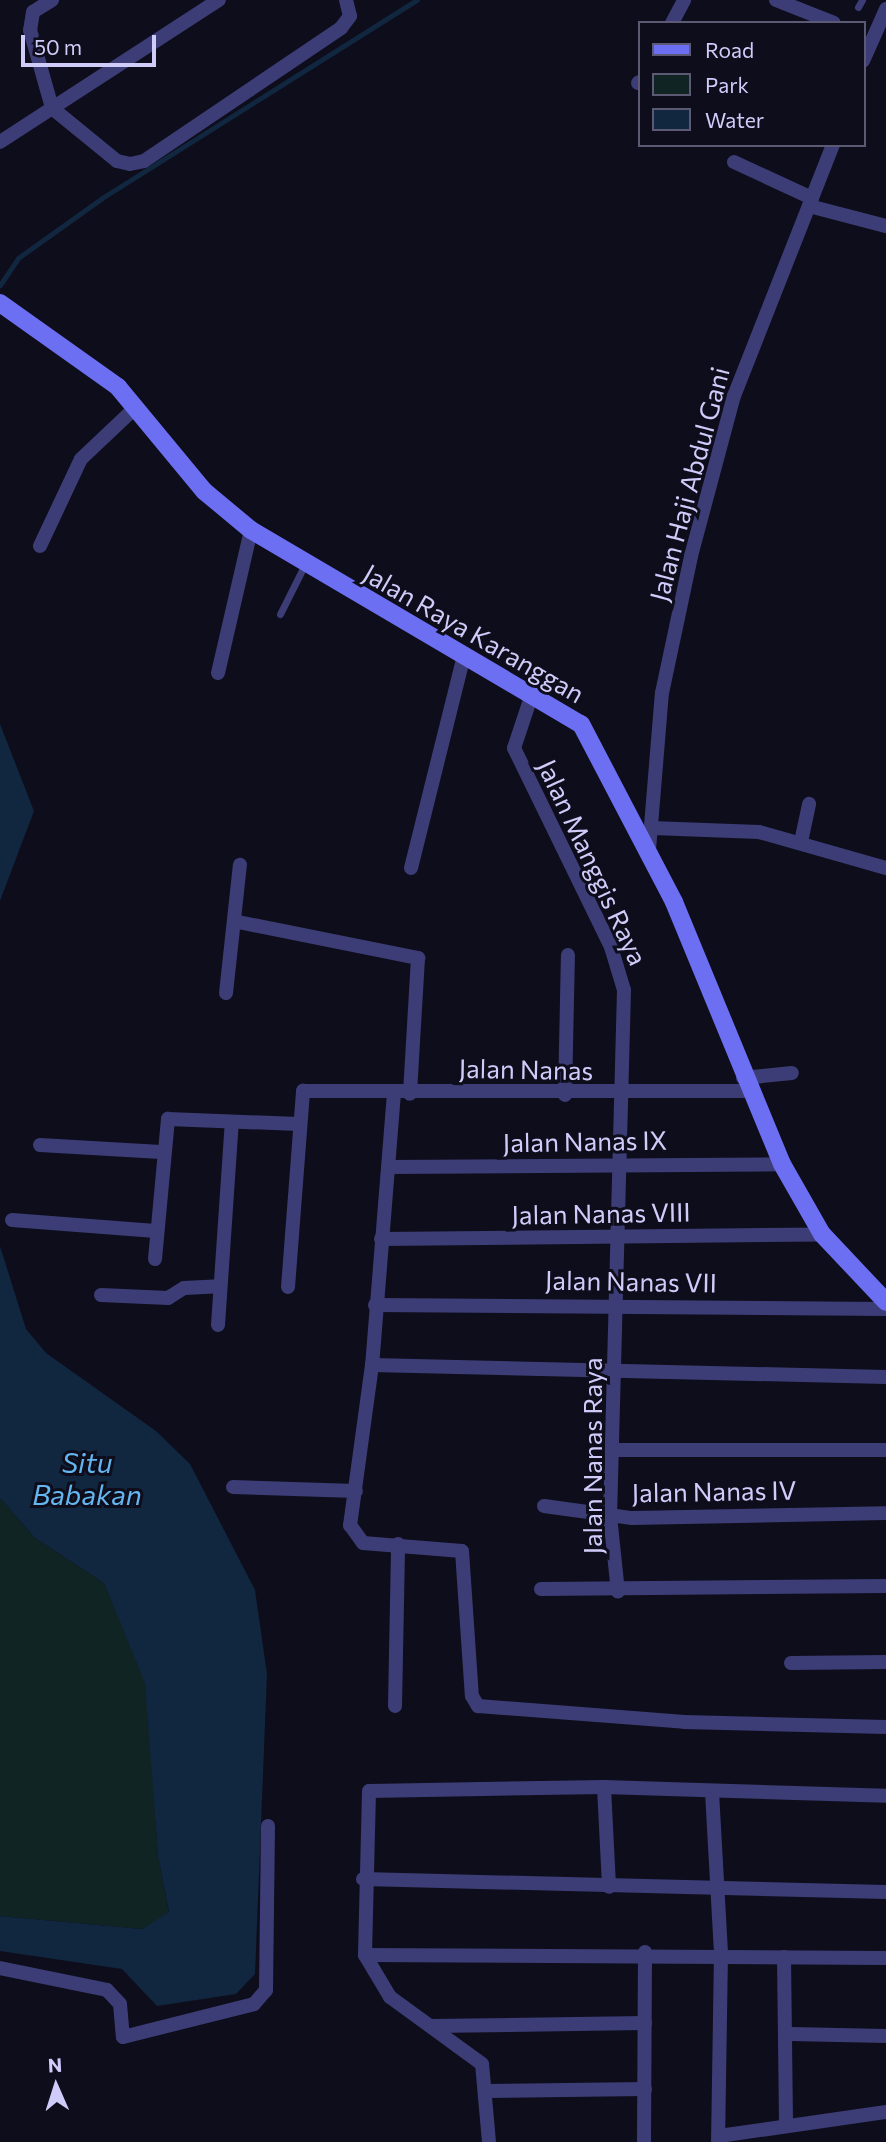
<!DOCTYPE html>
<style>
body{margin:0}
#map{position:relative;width:886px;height:2142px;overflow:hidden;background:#0e0d1b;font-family:Commissioner,sans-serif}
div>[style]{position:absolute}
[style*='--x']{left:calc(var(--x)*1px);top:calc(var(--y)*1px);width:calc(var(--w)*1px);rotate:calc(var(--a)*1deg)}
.green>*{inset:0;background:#102423}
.water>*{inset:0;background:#11263f}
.stream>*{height:5px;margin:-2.5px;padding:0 2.5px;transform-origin:2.5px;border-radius:2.5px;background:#11263f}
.lane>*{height:7px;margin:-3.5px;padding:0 3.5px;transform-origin:3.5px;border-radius:3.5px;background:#3c3d76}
.street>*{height:14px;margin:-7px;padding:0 7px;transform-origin:7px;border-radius:7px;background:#3c3d76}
.secondary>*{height:18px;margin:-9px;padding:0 9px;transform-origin:9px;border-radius:9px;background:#6c6ff1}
span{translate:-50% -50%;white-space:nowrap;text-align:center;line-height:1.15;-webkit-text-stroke:6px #0e0d1b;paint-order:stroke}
.street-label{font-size:26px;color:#cfccfa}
.water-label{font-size:28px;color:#63b6f0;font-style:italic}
.legend{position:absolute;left:638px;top:21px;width:228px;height:126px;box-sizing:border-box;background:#0e0d1b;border:2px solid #5b5974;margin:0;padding:9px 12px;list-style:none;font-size:21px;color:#cfccfa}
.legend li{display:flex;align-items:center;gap:14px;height:35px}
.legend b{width:35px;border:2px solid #5b5974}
.north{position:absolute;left:21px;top:2051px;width:70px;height:70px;-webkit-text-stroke:5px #0e0d1b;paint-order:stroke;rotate:357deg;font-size:19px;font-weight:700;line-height:28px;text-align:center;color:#cfccfa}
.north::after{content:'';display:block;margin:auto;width:24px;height:32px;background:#cfccfa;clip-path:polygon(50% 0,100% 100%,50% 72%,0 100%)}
.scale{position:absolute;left:21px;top:35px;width:135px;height:32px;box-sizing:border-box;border:4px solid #cfccfa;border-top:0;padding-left:9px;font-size:21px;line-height:24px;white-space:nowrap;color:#cfccfa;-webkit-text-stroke:5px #0e0d1b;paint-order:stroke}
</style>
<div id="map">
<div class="green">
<div style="clip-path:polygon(0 1498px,35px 1538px,104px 1583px,146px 1683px,158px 1856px,169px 1913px,142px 1929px,0 1916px)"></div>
</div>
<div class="water">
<div style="clip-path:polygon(0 724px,34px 811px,0 901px)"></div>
<div style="clip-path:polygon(0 1246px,26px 1329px,46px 1353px,156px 1431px,190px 1464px,255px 1590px,267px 1674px,255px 1974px,236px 1994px,157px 2006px,122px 1969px,0 1951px,0 1916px,142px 1929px,169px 1912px,158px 1856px,145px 1683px,104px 1583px,35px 1538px,0 1498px)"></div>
</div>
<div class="stream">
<div style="--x:0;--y:285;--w:32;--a:-56"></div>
<div style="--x:18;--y:258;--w:103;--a:-35.5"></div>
<div style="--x:102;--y:198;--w:372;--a:-32.2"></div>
</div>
<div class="lane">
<div style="--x:858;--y:7;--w:8;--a:-60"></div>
<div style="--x:280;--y:614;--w:54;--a:-63.4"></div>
</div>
<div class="street">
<div style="--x:52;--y:0;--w:22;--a:148"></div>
<div style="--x:33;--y:12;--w:18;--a:99"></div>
<div style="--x:30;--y:30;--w:81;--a:74.2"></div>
<div style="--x:52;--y:108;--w:84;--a:39.2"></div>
<div style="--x:117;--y:161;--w:13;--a:13"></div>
<div style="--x:130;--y:164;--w:14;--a:-12"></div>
<div style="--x:144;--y:161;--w:238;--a:-34"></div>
<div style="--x:341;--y:28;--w:15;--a:-53"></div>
<div style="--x:350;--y:16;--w:16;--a:-104"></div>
<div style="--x:776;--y:0;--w:62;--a:21.6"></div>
<div style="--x:672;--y:23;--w:26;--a:-62"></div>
<div style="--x:863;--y:61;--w:57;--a:-66.1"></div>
<div style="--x:638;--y:83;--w:1;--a:-45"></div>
<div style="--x:0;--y:142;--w:261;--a:-33"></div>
<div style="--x:734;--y:162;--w:86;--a:24.8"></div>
<div style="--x:809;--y:206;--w:80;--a:14.6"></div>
<div style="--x:40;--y:546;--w:96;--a:-64.8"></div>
<div style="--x:81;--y:459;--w:76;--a:-43.4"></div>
<div style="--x:218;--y:673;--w:147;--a:-77"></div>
<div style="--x:531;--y:697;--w:54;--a:108.4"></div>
<div style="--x:514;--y:748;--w:221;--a:64"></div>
<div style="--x:611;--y:947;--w:45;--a:73.2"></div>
<div style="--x:624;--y:990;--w:526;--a:91.52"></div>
<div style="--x:610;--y:1516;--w:76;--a:84"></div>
<div style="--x:652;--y:828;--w:107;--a:2.1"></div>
<div style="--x:759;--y:832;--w:132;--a:15.8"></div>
<div style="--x:801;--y:842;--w:39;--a:-78"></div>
<div style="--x:649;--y:850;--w:158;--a:-85.3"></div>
<div style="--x:662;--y:693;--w:140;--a:-78"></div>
<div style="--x:691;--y:556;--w:166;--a:-75"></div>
<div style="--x:734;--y:396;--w:270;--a:-68.5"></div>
<div style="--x:411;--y:868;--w:214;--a:-76"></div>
<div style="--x:238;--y:922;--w:184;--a:11.3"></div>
<div style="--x:418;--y:958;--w:136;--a:93.4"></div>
<div style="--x:226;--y:993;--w:129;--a:-83.8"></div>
<div style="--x:743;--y:1078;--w:49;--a:-5.8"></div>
<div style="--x:394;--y:1093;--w:273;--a:94.6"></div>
<div style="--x:372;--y:1365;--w:162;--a:97.8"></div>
<div style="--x:350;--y:1525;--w:22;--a:54"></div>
<div style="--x:363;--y:1543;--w:99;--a:4.6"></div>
<div style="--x:462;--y:1551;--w:145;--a:86.1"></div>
<div style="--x:472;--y:1696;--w:12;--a:59"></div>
<div style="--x:478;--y:1706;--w:207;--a:4.4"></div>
<div style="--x:684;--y:1722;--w:202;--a:1.4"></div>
<div style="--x:565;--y:1095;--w:140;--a:-88.8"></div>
<div style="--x:40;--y:1145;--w:121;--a:3.3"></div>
<div style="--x:389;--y:1167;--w:393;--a:-0.4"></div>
<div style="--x:12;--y:1220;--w:144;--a:4.4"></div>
<div style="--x:381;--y:1239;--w:441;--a:-0.6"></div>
<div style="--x:155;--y:1259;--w:141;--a:-84.7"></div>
<div style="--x:168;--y:1119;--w:131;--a:2.2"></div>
<div style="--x:288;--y:1287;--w:197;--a:-85.6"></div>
<div style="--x:303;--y:1091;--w:446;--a:0"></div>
<div style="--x:101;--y:1295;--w:67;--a:2.6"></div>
<div style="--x:168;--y:1298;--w:19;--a:-32"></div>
<div style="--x:184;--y:1288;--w:35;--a:-3"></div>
<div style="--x:375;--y:1305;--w:511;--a:0.45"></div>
<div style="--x:218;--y:1325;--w:203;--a:-86.1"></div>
<div style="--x:372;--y:1365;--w:514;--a:1.34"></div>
<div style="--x:613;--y:1450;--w:273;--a:0"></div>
<div style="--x:233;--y:1487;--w:123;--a:1.9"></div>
<div style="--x:544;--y:1506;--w:89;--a:7.8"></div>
<div style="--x:632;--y:1518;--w:254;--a:-1.1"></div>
<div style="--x:541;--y:1589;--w:345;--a:-0.5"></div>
<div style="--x:791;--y:1663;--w:95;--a:-0.6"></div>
<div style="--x:395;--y:1706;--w:162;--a:-88.9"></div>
<div style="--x:604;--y:1787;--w:100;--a:87.1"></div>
<div style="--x:712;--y:1792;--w:161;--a:86.8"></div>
<div style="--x:721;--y:1953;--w:189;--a:90.9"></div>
<div style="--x:363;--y:1879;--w:523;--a:1.42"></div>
<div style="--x:365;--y:1955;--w:521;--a:0.33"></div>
<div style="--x:784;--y:1957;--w:168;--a:89.3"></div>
<div style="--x:0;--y:1968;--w:109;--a:11.6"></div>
<div style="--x:107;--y:1990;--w:19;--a:47"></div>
<div style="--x:120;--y:2004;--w:33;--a:85"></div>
<div style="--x:123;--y:2037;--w:135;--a:-14.1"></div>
<div style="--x:254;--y:2004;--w:18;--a:-49"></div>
<div style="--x:266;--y:1990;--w:164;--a:-89.3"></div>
<div style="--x:431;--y:2026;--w:214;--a:-0.8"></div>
<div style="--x:790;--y:2034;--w:96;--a:1.2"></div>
<div style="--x:489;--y:2091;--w:156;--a:-0.7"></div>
<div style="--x:719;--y:2136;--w:169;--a:-8.2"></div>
<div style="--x:489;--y:2142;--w:78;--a:-95.1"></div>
<div style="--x:482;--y:2064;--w:114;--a:-143.9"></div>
<div style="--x:390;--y:1997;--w:49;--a:-120.8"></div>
<div style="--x:365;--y:1955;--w:164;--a:-88.6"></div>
<div style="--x:369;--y:1791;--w:235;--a:-1"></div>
<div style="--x:604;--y:1787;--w:282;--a:1.8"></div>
<div style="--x:644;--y:2142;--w:190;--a:-89.7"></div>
</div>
<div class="secondary">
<div style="--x:0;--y:303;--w:145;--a:35.4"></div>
<div style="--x:118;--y:387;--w:135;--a:50.4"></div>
<div style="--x:204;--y:491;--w:61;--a:39.7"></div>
<div style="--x:251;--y:530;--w:383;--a:30.5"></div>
<div style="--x:581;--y:724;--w:201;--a:62.4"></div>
<div style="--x:674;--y:902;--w:283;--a:67.6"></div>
<div style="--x:782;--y:1164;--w:81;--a:60.3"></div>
<div style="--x:822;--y:1234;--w:93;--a:46.7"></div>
</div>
<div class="street-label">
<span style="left:689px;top:484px;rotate:-75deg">Jalan Haji Abdul Gani</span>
<span style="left:474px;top:633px;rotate:30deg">Jalan Raya Karanggan</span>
<span style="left:593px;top:862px;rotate:65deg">Jalan Manggis Raya</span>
<span style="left:526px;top:1069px;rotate:1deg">Jalan Nanas</span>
<span style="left:585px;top:1141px;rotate:-1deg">Jalan Nanas IX</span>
<span style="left:601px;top:1213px;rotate:-1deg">Jalan Nanas VIII</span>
<span style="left:631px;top:1281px;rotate:1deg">Jalan Nanas VII</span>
<span style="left:592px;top:1456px;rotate:-90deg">Jalan Nanas Raya</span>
<span style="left:714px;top:1491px;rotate:-1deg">Jalan Nanas IV</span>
</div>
<div class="water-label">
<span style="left:87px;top:1478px">Situ<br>Babakan</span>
</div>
<ul class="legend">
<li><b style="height:9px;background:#6c6ff1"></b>Road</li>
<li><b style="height:19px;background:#102423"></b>Park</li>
<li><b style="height:19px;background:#11263f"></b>Water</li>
</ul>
<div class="north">N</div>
<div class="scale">50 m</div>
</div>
